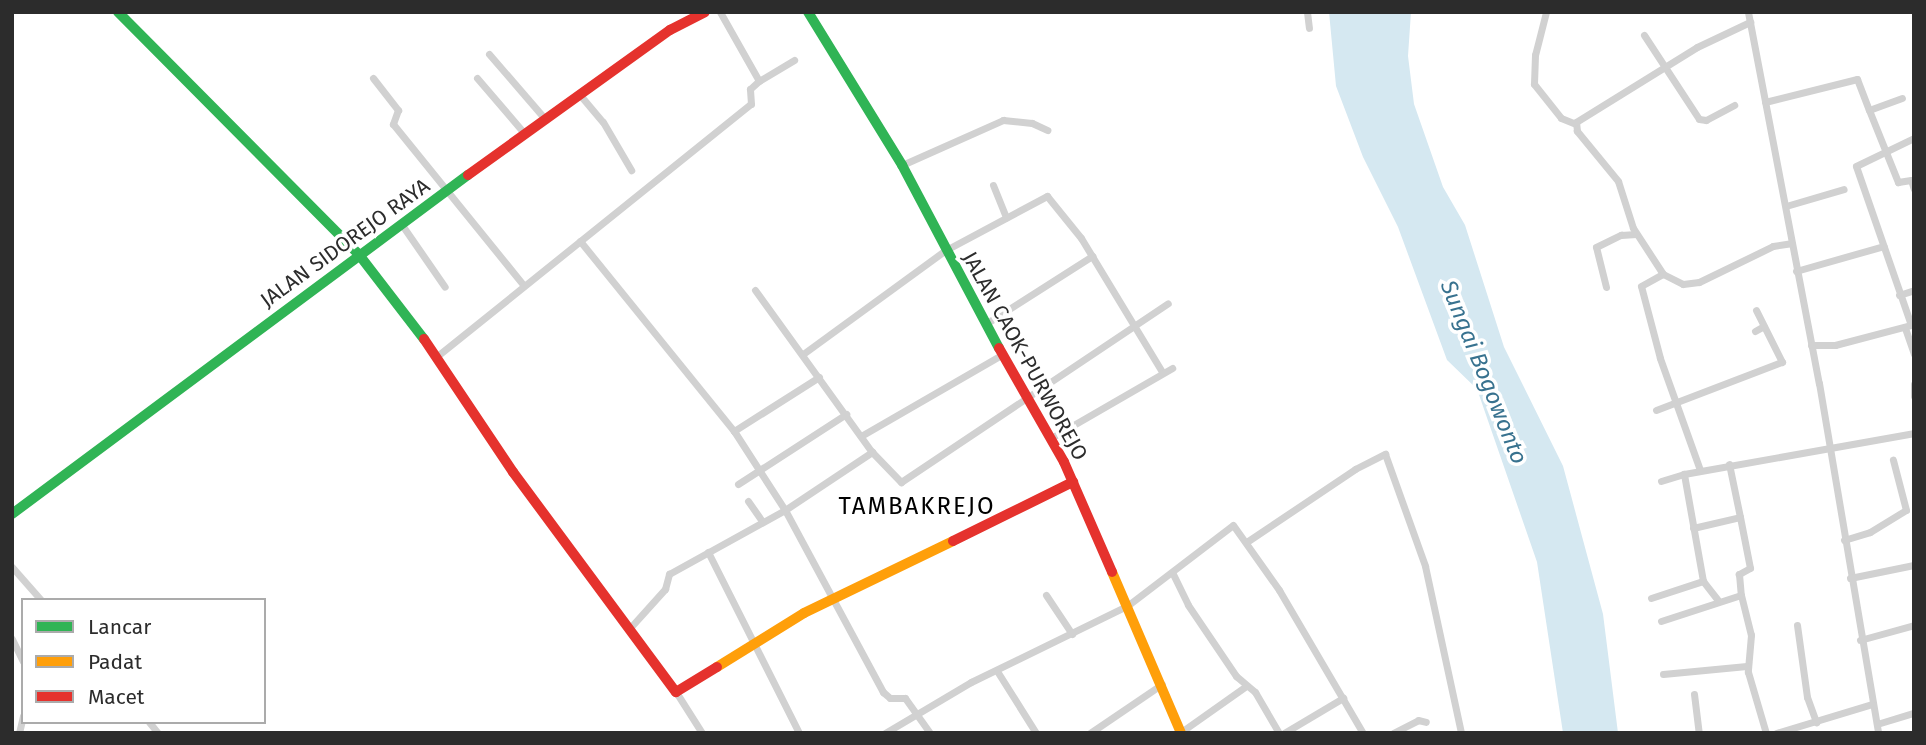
<!DOCTYPE html>
<style>
body{margin:0}
#map{position:relative;width:1926px;height:745px;overflow:hidden;background:#fff;font-family:"Fira Sans",sans-serif}
div>[style]{position:absolute}
[style*='--x']{left:calc(var(--x)*1px);top:calc(var(--y)*1px);width:calc(var(--w)*1px);rotate:calc(var(--a)*1deg)}
.water>*{inset:0;background:#d5e8f1}
.street>*{height:7px;margin:-3.5px;padding:0 3.5px;transform-origin:3.5px;border-radius:3.5px;background:#d1d1d1}
.fast>*{height:10px;margin:-5px;padding:0 5px;transform-origin:5px;border-radius:5px;background:#30b455}
.slow>*{height:10px;margin:-5px;padding:0 5px;transform-origin:5px;border-radius:5px;background:#ff9f0a}
.jam>*{height:10px;margin:-5px;padding:0 5px;transform-origin:5px;border-radius:5px;background:#e5322d}
span{translate:-50% -50%;white-space:nowrap;text-align:center;line-height:1.15;-webkit-text-stroke:7px #fff;paint-order:stroke}
.street-label{font-size:21px;color:#2c2c2c}
.water-label{font-size:23px;color:#38728f;font-style:italic}
.quarter-label{font-size:24px;color:#000;letter-spacing:2px}
.frame{position:absolute;inset:0;border:14px solid #2c2c2c;pointer-events:none}
.legend{position:absolute;left:21px;top:598px;width:245px;height:126px;box-sizing:border-box;background:#fff;border:2px solid #ababab;margin:0;padding:9px 12px;list-style:none;font-size:21px;color:#2c2c2c}
.legend li{display:flex;align-items:center;gap:14px;height:35px}
.legend b{width:35px;border:2px solid #ababab}
</style>
<div id="map">
<div class="water">
<div style="clip-path:polygon(1329px 12px,1411px 12px,1408px 56px,1414px 104px,1443px 187px,1465px 225px,1504px 347px,1563px 466px,1603px 614px,1618px 733px,1563px 733px,1537px 562px,1477px 389px,1447px 360px,1398px 227px,1363px 157px,1336px 86px)"></div>
</div>
<div class="street">
<div style="--x:720;--y:12;--w:79;--a:60.5"></div>
<div style="--x:759;--y:81;--w:41;--a:-31"></div>
<div style="--x:1307;--y:12;--w:16;--a:83"></div>
<div style="--x:1546;--y:12;--w:44;--a:104.3"></div>
<div style="--x:1535;--y:55;--w:29;--a:92"></div>
<div style="--x:1534;--y:84;--w:43;--a:51.5"></div>
<div style="--x:1561;--y:118;--w:16;--a:22"></div>
<div style="--x:1748;--y:12;--w:378;--a:79.2"></div>
<div style="--x:1819;--y:383;--w:355;--a:80.4"></div>
<div style="--x:1644;--y:35;--w:100;--a:56.8"></div>
<div style="--x:1699;--y:119;--w:7;--a:8"></div>
<div style="--x:1706;--y:120;--w:32;--a:-28"></div>
<div style="--x:489;--y:54;--w:87;--a:49.2"></div>
<div style="--x:373;--y:78;--w:41;--a:52"></div>
<div style="--x:398;--y:110;--w:15;--a:110"></div>
<div style="--x:393;--y:124;--w:208;--a:51"></div>
<div style="--x:477;--y:78;--w:74;--a:49.4"></div>
<div style="--x:580;--y:95;--w:35;--a:50"></div>
<div style="--x:603;--y:122;--w:56;--a:59.7"></div>
<div style="--x:1765;--y:102;--w:95;--a:-14"></div>
<div style="--x:1857;--y:79;--w:33;--a:69"></div>
<div style="--x:1869;--y:110;--w:35;--a:-20"></div>
<div style="--x:1869;--y:110;--w:78;--a:68.1"></div>
<div style="--x:1898;--y:182;--w:13;--a:-9"></div>
<div style="--x:1911;--y:180;--w:9;--a:72"></div>
<div style="--x:902;--y:165;--w:111;--a:-24"></div>
<div style="--x:1003;--y:120;--w:29;--a:6"></div>
<div style="--x:1032;--y:123;--w:17;--a:25"></div>
<div style="--x:993;--y:185;--w:35;--a:68"></div>
<div style="--x:1786;--y:206;--w:60;--a:-16.3"></div>
<div style="--x:402;--y:225;--w:75;--a:55.3"></div>
<div style="--x:580;--y:241;--w:245;--a:51"></div>
<div style="--x:1796;--y:271;--w:91;--a:-15.9"></div>
<div style="--x:1663;--y:274;--w:55;--a:-123.1"></div>
<div style="--x:1633;--y:228;--w:49;--a:-107.7"></div>
<div style="--x:1618;--y:181;--w:65;--a:-129.4"></div>
<div style="--x:1577;--y:131;--w:9;--a:-96"></div>
<div style="--x:1576;--y:122;--w:142;--a:-31.8"></div>
<div style="--x:1697;--y:47;--w:59;--a:-25.3"></div>
<div style="--x:1606;--y:287;--w:41;--a:-104"></div>
<div style="--x:1596;--y:247;--w:28;--a:-26"></div>
<div style="--x:1621;--y:235;--w:15;--a:-4"></div>
<div style="--x:755;--y:290;--w:200;--a:54.2"></div>
<div style="--x:872;--y:452;--w:42;--a:46"></div>
<div style="--x:901;--y:482;--w:321;--a:-33.8"></div>
<div style="--x:1899;--y:295;--w:16;--a:-18"></div>
<div style="--x:987;--y:323;--w:125;--a:-32.5"></div>
<div style="--x:1905;--y:328;--w:28;--a:71"></div>
<div style="--x:1755;--y:331;--w:10;--a:-29"></div>
<div style="--x:1811;--y:345;--w:24;--a:0"></div>
<div style="--x:1835;--y:345;--w:79;--a:-14.7"></div>
<div style="--x:1911;--y:325;--w:168;--a:-109.1"></div>
<div style="--x:1856;--y:166;--w:64;--a:-25.8"></div>
<div style="--x:803;--y:354;--w:175;--a:-36.1"></div>
<div style="--x:944;--y:251;--w:117;--a:-28.1"></div>
<div style="--x:1047;--y:196;--w:54;--a:51"></div>
<div style="--x:1081;--y:238;--w:157;--a:58.8"></div>
<div style="--x:436;--y:357;--w:404;--a:-38.8"></div>
<div style="--x:751;--y:104;--w:15;--a:-94"></div>
<div style="--x:750;--y:89;--w:12;--a:-42"></div>
<div style="--x:819;--y:377;--w:101;--a:147.6"></div>
<div style="--x:734;--y:431;--w:94;--a:57.2"></div>
<div style="--x:785;--y:510;--w:207;--a:61.7"></div>
<div style="--x:883;--y:692;--w:9;--a:41"></div>
<div style="--x:890;--y:698;--w:15;--a:0"></div>
<div style="--x:905;--y:698;--w:43;--a:54.5"></div>
<div style="--x:1914;--y:384;--w:12;--a:90"></div>
<div style="--x:1656;--y:410;--w:135;--a:-20.9"></div>
<div style="--x:1782;--y:362;--w:58;--a:-116.6"></div>
<div style="--x:861;--y:436;--w:164;--a:-30"></div>
<div style="--x:1051;--y:438;--w:140;--a:-30"></div>
<div style="--x:1700;--y:470;--w:119;--a:-109.7"></div>
<div style="--x:1660;--y:358;--w:74;--a:-104.8"></div>
<div style="--x:1641;--y:286;--w:25;--a:-29"></div>
<div style="--x:1663;--y:274;--w:22;--a:27"></div>
<div style="--x:1683;--y:284;--w:16;--a:-7"></div>
<div style="--x:1699;--y:282;--w:82;--a:-25.9"></div>
<div style="--x:1773;--y:246;--w:18;--a:-9"></div>
<div style="--x:1661;--y:481;--w:24;--a:-17"></div>
<div style="--x:738;--y:484;--w:129;--a:-32.9"></div>
<div style="--x:748;--y:501;--w:24;--a:55"></div>
<div style="--x:1740;--y:517;--w:52;--a:78.9"></div>
<div style="--x:1750;--y:568;--w:13;--a:151"></div>
<div style="--x:1739;--y:574;--w:21;--a:85"></div>
<div style="--x:1693;--y:528;--w:48;--a:-13.2"></div>
<div style="--x:1740;--y:517;--w:54;--a:-101.7"></div>
<div style="--x:1844;--y:540;--w:27;--a:-17"></div>
<div style="--x:1870;--y:532;--w:42;--a:-31.4"></div>
<div style="--x:1906;--y:510;--w:52;--a:-104.6"></div>
<div style="--x:1248;--y:541;--w:129;--a:-33.9"></div>
<div style="--x:1355;--y:469;--w:34;--a:-27"></div>
<div style="--x:1385;--y:454;--w:119;--a:70.3"></div>
<div style="--x:1425;--y:566;--w:171;--a:77.8"></div>
<div style="--x:708;--y:552;--w:203;--a:63.3"></div>
<div style="--x:12;--y:567;--w:44;--a:48.7"></div>
<div style="--x:1173;--y:574;--w:34;--a:64"></div>
<div style="--x:1188;--y:605;--w:86;--a:55.9"></div>
<div style="--x:1236;--y:676;--w:25;--a:40"></div>
<div style="--x:1255;--y:692;--w:48;--a:59.7"></div>
<div style="--x:1850;--y:578;--w:65;--a:-11.5"></div>
<div style="--x:1046;--y:595;--w:47;--a:56.3"></div>
<div style="--x:1651;--y:598;--w:55;--a:-18.1"></div>
<div style="--x:1717;--y:599;--w:23;--a:-128"></div>
<div style="--x:1703;--y:581;--w:109;--a:-100.1"></div>
<div style="--x:1684;--y:474;--w:234;--a:-10.1"></div>
<div style="--x:1661;--y:621;--w:84;--a:-18"></div>
<div style="--x:1741;--y:595;--w:41;--a:76"></div>
<div style="--x:1751;--y:635;--w:37;--a:95"></div>
<div style="--x:1748;--y:672;--w:64;--a:73.6"></div>
<div style="--x:1797;--y:625;--w:73;--a:82.1"></div>
<div style="--x:1807;--y:697;--w:27;--a:70"></div>
<div style="--x:629;--y:629;--w:54;--a:-48"></div>
<div style="--x:665;--y:589;--w:16;--a:-75"></div>
<div style="--x:669;--y:574;--w:132;--a:-28.9"></div>
<div style="--x:785;--y:510;--w:105;--a:-33.7"></div>
<div style="--x:12;--y:639;--w:25;--a:64"></div>
<div style="--x:1860;--y:640;--w:56;--a:-15.5"></div>
<div style="--x:997;--y:671;--w:73;--a:57.8"></div>
<div style="--x:1663;--y:674;--w:84;--a:-5.4"></div>
<div style="--x:676;--y:692;--w:49;--a:57.6"></div>
<div style="--x:1694;--y:694;--w:39;--a:83"></div>
<div style="--x:149;--y:722;--w:14;--a:51"></div>
<div style="--x:1877;--y:724;--w:39;--a:-17"></div>
<div style="--x:1181;--y:732;--w:80;--a:-35.3"></div>
<div style="--x:19;--y:733;--w:18;--a:-77"></div>
<div style="--x:885;--y:733;--w:100;--a:-30.7"></div>
<div style="--x:971;--y:682;--w:174;--a:-26"></div>
<div style="--x:1127;--y:606;--w:133;--a:-37.4"></div>
<div style="--x:1233;--y:525;--w:80;--a:54.7"></div>
<div style="--x:1279;--y:590;--w:166;--a:59.6"></div>
<div style="--x:1090;--y:733;--w:87;--a:-34.2"></div>
<div style="--x:1284;--y:733;--w:69;--a:-30.7"></div>
<div style="--x:1393;--y:733;--w:28;--a:-27"></div>
<div style="--x:1418;--y:720;--w:8;--a:14"></div>
<div style="--x:1776;--y:733;--w:100;--a:-16.8"></div>
</div>
<div class="fast">
<div style="--x:118;--y:12;--w:344;--a:45.2"></div>
<div style="--x:360;--y:256;--w:105;--a:52.4"></div>
<div style="--x:808;--y:12;--w:180;--a:58.4"></div>
<div style="--x:902;--y:165;--w:207;--a:62.1"></div>
<div style="--x:12;--y:514;--w:568;--a:-36.63"></div>
</div>
<div class="slow">
<div style="--x:1112;--y:572;--w:175;--a:66.8"></div>
<div style="--x:717;--y:667;--w:102;--a:-31.8"></div>
<div style="--x:804;--y:613;--w:165;--a:-25.8"></div>
</div>
<div class="jam">
<div style="--x:468;--y:175;--w:249;--a:-35.7"></div>
<div style="--x:670;--y:30;--w:39;--a:-27"></div>
<div style="--x:424;--y:339;--w:160;--a:56.2"></div>
<div style="--x:513;--y:472;--w:274;--a:53.5"></div>
<div style="--x:676;--y:692;--w:48;--a:-31.4"></div>
<div style="--x:999;--y:348;--w:131;--a:60.3"></div>
<div style="--x:1064;--y:462;--w:120;--a:66.4"></div>
<div style="--x:953;--y:541;--w:134;--a:-26.2"></div>
</div>
<div class="street-label">
<span style="left:345px;top:243px;rotate:-36deg">JALAN SIDOREJO RAYA</span>
<span style="left:1025px;top:356px;rotate:61deg">JALAN CAOK-PURWOREJO</span>
</div>
<div class="water-label">
<span style="left:1484px;top:372px;rotate:68deg">Sungai Bogowonto</span>
</div>
<div class="quarter-label">
<span style="left:917px;top:507px">TAMBAKREJO</span>
</div>
<div class="frame"></div>
<ul class="legend">
<li><b style="height:9px;background:#30b455"></b>Lancar</li>
<li><b style="height:9px;background:#ff9f0a"></b>Padat</li>
<li><b style="height:9px;background:#e5322d"></b>Macet</li>
</ul>
</div>
